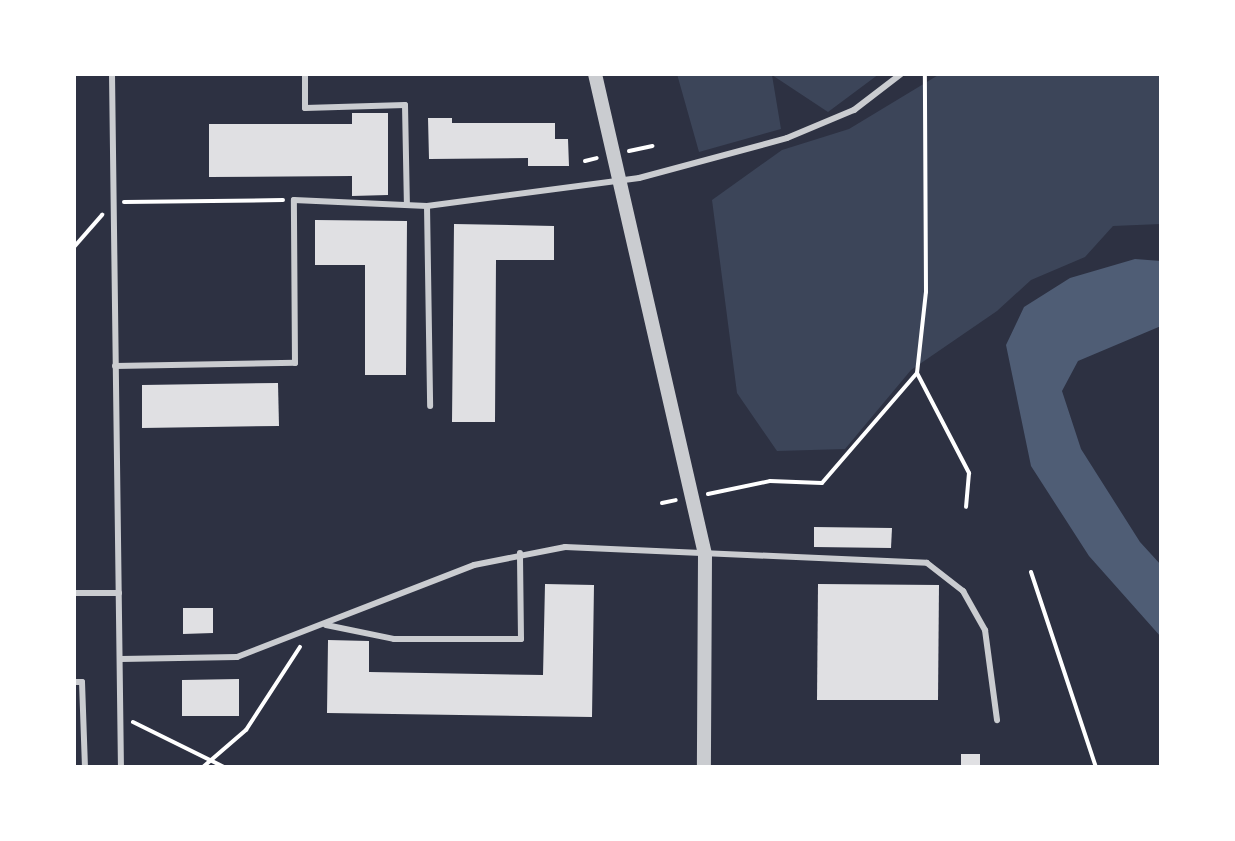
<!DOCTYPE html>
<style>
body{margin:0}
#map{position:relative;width:1235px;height:841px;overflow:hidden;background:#2d3142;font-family:Barlow,sans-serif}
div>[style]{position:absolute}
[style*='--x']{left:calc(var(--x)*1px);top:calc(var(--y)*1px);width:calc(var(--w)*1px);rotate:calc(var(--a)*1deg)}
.green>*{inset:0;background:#3c4559}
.water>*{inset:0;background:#4f5d75}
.building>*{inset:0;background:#e0e0e3}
.path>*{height:4px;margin:-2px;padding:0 2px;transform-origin:2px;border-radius:2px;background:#fff}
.service>*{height:6px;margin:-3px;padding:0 3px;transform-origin:3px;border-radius:3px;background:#caccd0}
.tertiary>*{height:14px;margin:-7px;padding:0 7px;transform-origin:7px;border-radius:7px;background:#caccd0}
span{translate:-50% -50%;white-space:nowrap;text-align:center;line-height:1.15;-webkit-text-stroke:6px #fff;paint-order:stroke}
.frame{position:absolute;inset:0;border:76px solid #fff;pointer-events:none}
</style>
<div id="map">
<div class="green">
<div style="clip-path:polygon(677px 74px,879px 74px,828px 112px,772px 75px,781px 129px,699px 152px)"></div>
<div style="clip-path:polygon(940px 74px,1161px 74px,1161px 224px,1113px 226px,1085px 257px,1031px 280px,997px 311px,911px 370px,845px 449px,777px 451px,737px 393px,712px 200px,782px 150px,849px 129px)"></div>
</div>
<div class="water">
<div style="clip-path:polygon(1135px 259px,1161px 261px,1161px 326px,1078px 361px,1062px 391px,1081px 449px,1140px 542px,1161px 565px,1161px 637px,1089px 556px,1031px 466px,1006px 345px,1024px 307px,1070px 278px)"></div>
</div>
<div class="building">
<div style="clip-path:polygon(352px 113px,388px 113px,388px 195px,352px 196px,352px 176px,209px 177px,209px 124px,352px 124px)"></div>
<div style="clip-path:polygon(428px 118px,452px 118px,452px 123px,555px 123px,555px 139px,568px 139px,569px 166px,528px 166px,528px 158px,429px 159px)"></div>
<div style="clip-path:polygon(315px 220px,407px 221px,406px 375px,365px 375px,365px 265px,315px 265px)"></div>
<div style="clip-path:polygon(454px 224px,554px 226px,554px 260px,496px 260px,495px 422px,452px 422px)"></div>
<div style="clip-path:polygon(278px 383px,279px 426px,142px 428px,142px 385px)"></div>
<div style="clip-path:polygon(814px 527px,892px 528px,891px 548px,814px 547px)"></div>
<div style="clip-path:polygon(545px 584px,594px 585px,592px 717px,327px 713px,328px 640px,369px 641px,369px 672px,543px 675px)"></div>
<div style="clip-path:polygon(818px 584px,939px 585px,938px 700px,817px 700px)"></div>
<div style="clip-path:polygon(183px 608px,213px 608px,213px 633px,183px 634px)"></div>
<div style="clip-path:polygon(239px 679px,239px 716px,182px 716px,182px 680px)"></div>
<div style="clip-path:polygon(961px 754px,980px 754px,980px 767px,961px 767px)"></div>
</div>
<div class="path">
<div style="--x:629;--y:151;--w:24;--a:-12"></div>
<div style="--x:585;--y:161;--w:12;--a:-14"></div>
<div style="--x:124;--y:202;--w:159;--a:-0.7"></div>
<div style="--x:74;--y:247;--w:43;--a:-48.8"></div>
<div style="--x:917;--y:373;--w:113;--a:62.5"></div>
<div style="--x:969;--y:473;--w:34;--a:95"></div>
<div style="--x:708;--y:494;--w:63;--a:-11.8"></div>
<div style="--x:770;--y:481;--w:52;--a:2.2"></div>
<div style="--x:822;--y:483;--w:145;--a:-49.2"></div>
<div style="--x:917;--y:373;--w:81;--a:-83.7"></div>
<div style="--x:926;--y:292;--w:218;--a:-90.3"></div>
<div style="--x:662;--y:503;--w:14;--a:-12"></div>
<div style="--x:1031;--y:572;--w:206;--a:71.6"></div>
<div style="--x:133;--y:722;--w:102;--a:26.3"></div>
<div style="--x:203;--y:767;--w:57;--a:-40.7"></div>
<div style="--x:246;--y:730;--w:99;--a:-57"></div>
</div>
<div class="service">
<div style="--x:112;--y:74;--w:693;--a:89.26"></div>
<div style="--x:305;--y:74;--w:34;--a:90"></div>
<div style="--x:305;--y:108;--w:100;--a:-1.7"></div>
<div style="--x:405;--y:105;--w:100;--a:88.9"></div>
<div style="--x:427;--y:206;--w:200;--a:89.1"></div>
<div style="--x:115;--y:366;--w:180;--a:-1"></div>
<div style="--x:295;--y:363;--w:163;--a:-90.4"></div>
<div style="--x:294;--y:200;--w:133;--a:2.6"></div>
<div style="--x:427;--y:206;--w:214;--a:-7.5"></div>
<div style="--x:639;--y:178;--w:153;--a:-15.1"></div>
<div style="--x:787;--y:138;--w:73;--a:-22.7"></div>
<div style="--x:854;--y:110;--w:59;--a:-37.5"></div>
<div style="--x:74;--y:593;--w:45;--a:0"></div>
<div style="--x:326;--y:625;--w:69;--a:11.6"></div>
<div style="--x:394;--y:639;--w:127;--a:0"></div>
<div style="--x:521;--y:639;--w:86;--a:-90.7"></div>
<div style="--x:121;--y:659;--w:116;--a:-1"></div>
<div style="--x:237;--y:657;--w:254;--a:-21.2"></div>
<div style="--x:474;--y:565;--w:93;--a:-11.2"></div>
<div style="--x:565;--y:547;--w:362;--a:2.5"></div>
<div style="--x:927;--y:563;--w:46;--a:37.9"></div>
<div style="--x:963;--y:591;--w:45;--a:60.6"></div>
<div style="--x:985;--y:630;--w:91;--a:82.4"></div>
<div style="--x:74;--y:682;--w:8;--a:0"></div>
<div style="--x:82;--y:682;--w:85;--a:88"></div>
</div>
<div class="tertiary">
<div style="--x:595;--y:74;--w:493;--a:77.1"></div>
<div style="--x:705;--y:555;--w:212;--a:90.3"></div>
</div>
<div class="frame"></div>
</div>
